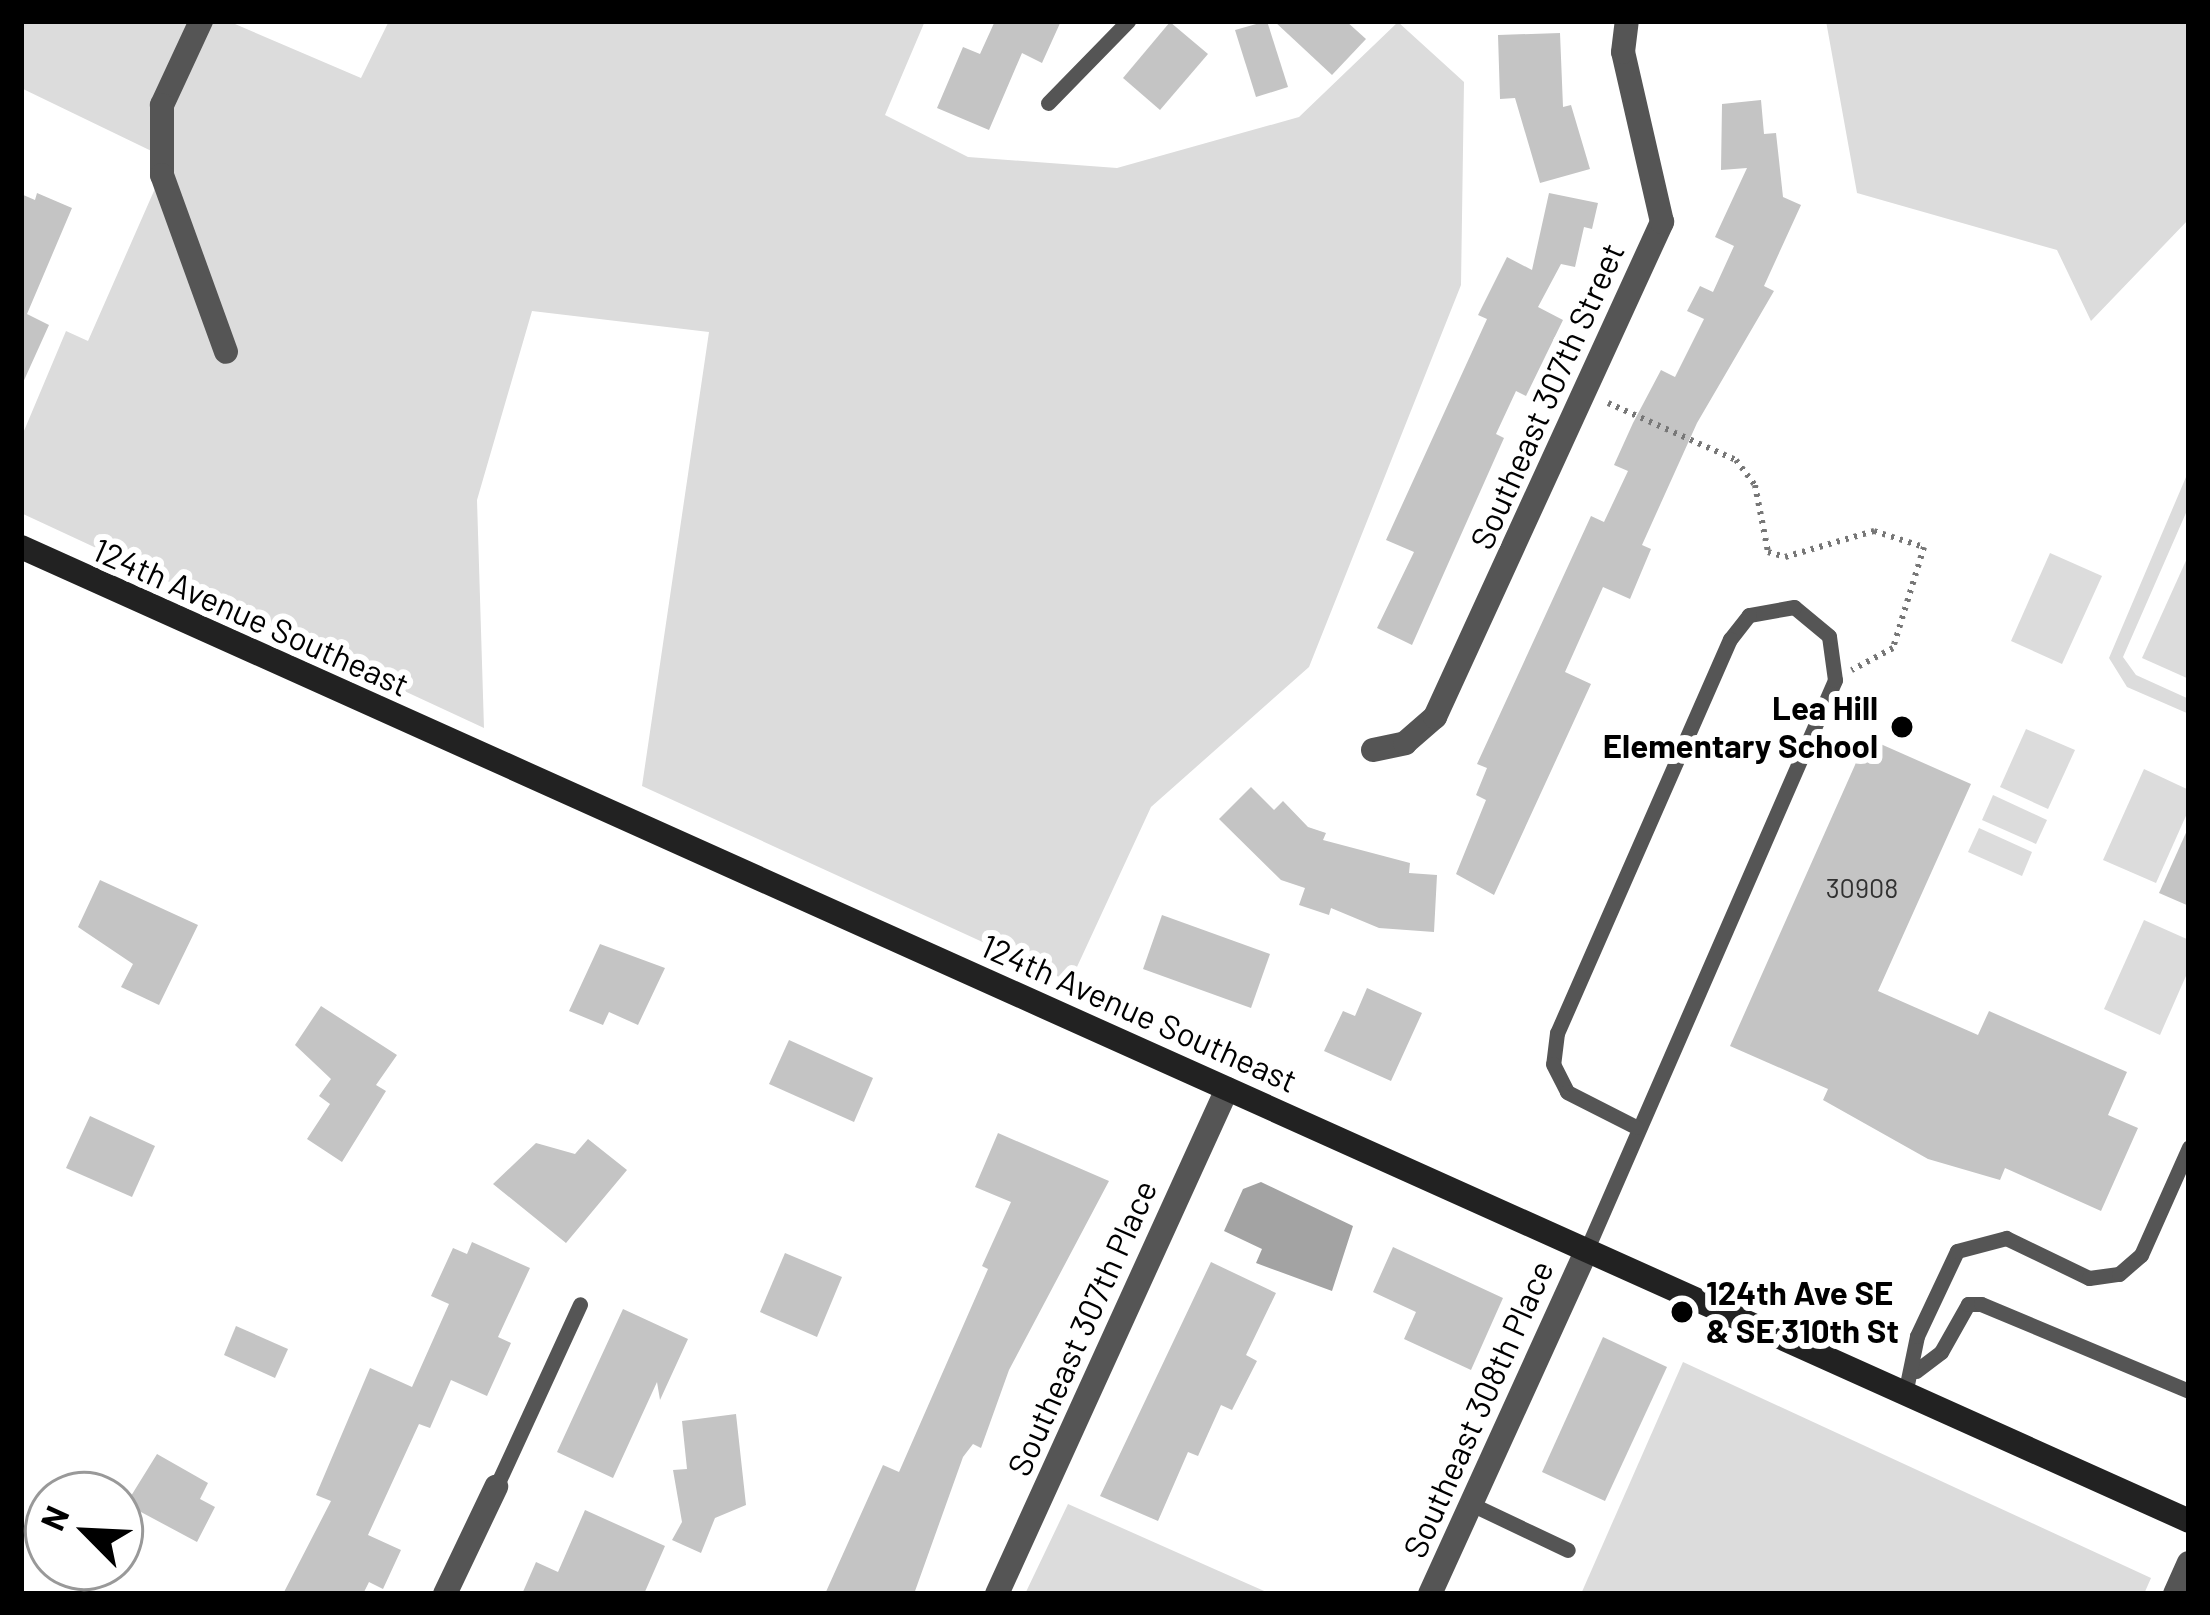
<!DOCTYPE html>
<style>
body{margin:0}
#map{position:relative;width:2210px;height:1615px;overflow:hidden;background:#fff;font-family:Barlow,sans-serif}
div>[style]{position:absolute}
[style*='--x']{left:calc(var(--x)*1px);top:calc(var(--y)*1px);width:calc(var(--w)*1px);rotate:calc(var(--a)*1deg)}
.green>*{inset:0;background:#dcdcdc}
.water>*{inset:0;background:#a3a3a3}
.building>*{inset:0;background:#c4c4c4}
.path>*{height:6px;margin-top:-3px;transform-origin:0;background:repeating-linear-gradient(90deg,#777 0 3px,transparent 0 9px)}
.lane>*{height:15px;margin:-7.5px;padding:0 7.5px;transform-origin:7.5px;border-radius:7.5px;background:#555}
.street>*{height:24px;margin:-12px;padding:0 12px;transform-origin:12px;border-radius:12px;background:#555}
.secondary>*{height:24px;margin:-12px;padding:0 12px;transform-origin:12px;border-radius:12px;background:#222}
.dots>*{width:33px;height:33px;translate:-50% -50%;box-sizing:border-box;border:6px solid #fff;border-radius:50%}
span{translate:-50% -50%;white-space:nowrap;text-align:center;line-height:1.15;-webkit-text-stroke:12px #fff;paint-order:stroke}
.number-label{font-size:27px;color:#313131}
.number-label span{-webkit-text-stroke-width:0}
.street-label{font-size:33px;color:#000}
.poi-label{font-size:33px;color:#000;font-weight:700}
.right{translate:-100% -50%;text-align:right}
.left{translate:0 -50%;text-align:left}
.frame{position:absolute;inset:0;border:24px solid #000;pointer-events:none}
.north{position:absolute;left:24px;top:1471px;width:120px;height:120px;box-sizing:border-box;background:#fff;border:3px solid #999;border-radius:50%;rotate:294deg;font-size:33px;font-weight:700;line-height:48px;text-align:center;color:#000}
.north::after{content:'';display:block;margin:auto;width:42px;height:54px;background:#000;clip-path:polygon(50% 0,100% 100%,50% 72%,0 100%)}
</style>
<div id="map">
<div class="green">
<div style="clip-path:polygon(21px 21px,228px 21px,361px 78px,389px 21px,925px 21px,885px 115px,968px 157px,1117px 168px,1299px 117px,1398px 22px,1464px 82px,1461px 285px,1309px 667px,1151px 807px,1070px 982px,642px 786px,709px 332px,532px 311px,477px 500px,484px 728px,21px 513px,21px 438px,66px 331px,88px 341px,168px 159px,21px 88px)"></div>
<div style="clip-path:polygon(1826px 21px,2189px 21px,2189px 219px,2091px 321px,2057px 250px,1857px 193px)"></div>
<div style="clip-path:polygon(2189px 470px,2189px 506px,2123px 657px,2136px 675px,2189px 699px,2189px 714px,2127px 687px,2109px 658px)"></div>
<div style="clip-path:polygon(2050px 553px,2102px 576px,2062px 664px,2011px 641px)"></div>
<div style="clip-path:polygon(2189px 554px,2189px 679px,2142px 658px)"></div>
<div style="clip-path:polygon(2026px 729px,2075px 750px,2048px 809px,2000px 787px)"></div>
<div style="clip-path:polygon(2144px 769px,2189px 790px,2189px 809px,2156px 883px,2103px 860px)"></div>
<div style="clip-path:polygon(1993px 795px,2047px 820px,2036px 844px,1982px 820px)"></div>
<div style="clip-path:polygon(1979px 828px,2032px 852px,2022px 876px,1968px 852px)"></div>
<div style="clip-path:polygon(2144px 920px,2189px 940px,2189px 969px,2160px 1035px,2104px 1009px)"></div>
<div style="clip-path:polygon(1683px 1362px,2151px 1578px,2144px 1594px,1581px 1594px)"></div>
<div style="clip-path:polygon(1068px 1504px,1212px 1568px,1271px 1594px,1025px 1594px)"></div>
</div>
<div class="water">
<div style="clip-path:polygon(1261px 1182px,1353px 1226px,1332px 1291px,1256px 1263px,1262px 1249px,1224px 1231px,1243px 1189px)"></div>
</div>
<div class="building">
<div style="clip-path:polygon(995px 21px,1061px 21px,1042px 63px,1022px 53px,989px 130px,937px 108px,963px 47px,980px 54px)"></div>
<div style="clip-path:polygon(1267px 21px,1288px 87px,1256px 97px,1235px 30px)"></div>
<div style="clip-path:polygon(1274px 21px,1346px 21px,1366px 39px,1332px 75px)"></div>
<div style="clip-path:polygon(1170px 22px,1208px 54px,1160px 110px,1123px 78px)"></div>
<div style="clip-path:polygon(1560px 33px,1563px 107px,1571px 105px,1590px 169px,1540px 183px,1515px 98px,1500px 99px,1498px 35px)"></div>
<div style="clip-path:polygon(1761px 100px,1764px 134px,1776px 133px,1783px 197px,1801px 205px,1764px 286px,1774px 291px,1697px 423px,1642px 545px,1651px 549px,1630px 599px,1603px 587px,1565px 672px,1591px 684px,1494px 895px,1456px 874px,1486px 800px,1476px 795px,1487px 768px,1477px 764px,1591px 516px,1604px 522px,1628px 471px,1614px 465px,1633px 423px,1661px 370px,1675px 377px,1704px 319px,1687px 311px,1700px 286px,1713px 292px,1734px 246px,1715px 237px,1747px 168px,1721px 170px,1722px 104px)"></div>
<div style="clip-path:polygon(37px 193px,72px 208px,27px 314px,49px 325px,21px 387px,21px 194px,35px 200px)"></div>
<div style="clip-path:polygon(1549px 193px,1598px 203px,1592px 229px,1584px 227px,1575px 267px,1561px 264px,1538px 307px,1563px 320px,1526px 396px,1516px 391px,1496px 434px,1504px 438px,1412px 645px,1377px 628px,1414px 552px,1386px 540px,1487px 319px,1478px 315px,1507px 257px,1532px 270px)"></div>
<div style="clip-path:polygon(1867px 738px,1971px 784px,1878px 991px,1978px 1035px,1989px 1011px,2127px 1072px,2108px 1115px,2138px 1128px,2101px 1211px,2005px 1168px,2000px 1180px,1928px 1159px,1823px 1100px,1828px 1089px,1730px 1046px)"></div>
<div style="clip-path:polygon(1251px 787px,1274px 810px,1283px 801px,1308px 827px,1326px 833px,1323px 840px,1410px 863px,1409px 873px,1437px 875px,1434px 932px,1379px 928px,1331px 908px,1329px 915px,1299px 905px,1305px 888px,1281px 880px,1219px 819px)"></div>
<div style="clip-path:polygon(2189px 826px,2189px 906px,2159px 893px)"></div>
<div style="clip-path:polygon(100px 880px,198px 925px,159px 1005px,121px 987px,133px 964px,78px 927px)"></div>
<div style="clip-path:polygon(1162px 915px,1270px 954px,1251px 1008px,1143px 969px)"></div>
<div style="clip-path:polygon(600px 944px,665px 968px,638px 1025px,609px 1012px,603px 1025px,569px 1011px)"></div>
<div style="clip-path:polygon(1367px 988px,1422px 1013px,1391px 1081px,1324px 1051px,1343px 1011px,1355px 1016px)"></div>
<div style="clip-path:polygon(321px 1006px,397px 1055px,376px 1085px,386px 1091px,342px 1162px,307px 1139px,330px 1104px,319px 1096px,331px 1079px,295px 1045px)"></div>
<div style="clip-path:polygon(789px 1040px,873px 1078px,854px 1122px,769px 1084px)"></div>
<div style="clip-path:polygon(90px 1116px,155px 1146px,132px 1197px,66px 1168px)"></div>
<div style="clip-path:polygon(998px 1133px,1109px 1181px,1009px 1370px,981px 1448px,973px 1444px,963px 1457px,914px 1594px,825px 1594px,883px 1465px,899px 1472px,988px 1269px,982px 1266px,1011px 1202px,975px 1187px)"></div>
<div style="clip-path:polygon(588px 1139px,627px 1170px,566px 1243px,493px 1184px,536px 1143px,575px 1154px)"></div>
<div style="clip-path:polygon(472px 1242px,530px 1268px,498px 1337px,511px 1343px,487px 1396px,451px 1380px,430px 1428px,419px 1424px,368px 1535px,401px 1550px,383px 1589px,369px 1582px,363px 1594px,283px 1594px,331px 1501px,316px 1495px,370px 1368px,412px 1387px,449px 1304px,431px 1296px,453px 1248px,467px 1254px)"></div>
<div style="clip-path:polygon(1393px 1247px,1503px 1298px,1471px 1370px,1404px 1339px,1416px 1312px,1373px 1292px)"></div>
<div style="clip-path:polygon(785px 1253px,842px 1277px,817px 1337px,760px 1312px)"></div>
<div style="clip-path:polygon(1211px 1262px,1276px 1293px,1246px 1355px,1257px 1361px,1232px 1410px,1221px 1405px,1198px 1456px,1188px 1452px,1158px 1521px,1100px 1496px)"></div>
<div style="clip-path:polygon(623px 1309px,688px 1339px,660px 1400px,657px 1382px,613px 1478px,557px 1452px)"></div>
<div style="clip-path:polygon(236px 1326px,288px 1349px,275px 1378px,224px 1355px)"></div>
<div style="clip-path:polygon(1603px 1337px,1667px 1367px,1605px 1501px,1542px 1472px)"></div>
<div style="clip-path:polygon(736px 1414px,746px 1505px,715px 1518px,701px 1553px,672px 1540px,682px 1522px,673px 1470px,687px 1469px,682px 1421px)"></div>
<div style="clip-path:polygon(157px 1454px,208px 1483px,200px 1499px,215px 1507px,197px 1542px,126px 1504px)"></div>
<div style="clip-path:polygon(585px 1510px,665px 1546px,644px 1594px,522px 1594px,536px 1562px,558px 1572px)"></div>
</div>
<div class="path">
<div style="--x:1608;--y:403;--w:140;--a:24"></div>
<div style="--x:1736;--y:460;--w:31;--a:53"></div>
<div style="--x:1755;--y:485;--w:68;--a:79"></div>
<div style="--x:1768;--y:552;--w:18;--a:16"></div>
<div style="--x:1785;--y:557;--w:93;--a:-16.3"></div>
<div style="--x:1874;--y:531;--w:52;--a:17.7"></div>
<div style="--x:1924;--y:547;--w:106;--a:107.1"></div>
<div style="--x:1893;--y:648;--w:47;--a:151.8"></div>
</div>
<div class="lane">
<div style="--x:1048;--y:103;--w:115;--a:-45.7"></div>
<div style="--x:1586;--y:1251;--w:623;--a:-66.44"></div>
<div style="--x:1835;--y:680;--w:44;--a:-97.8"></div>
<div style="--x:1829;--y:636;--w:45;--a:-140.4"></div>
<div style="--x:1794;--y:607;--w:46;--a:169.9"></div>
<div style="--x:1749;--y:615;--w:31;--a:128"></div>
<div style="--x:1730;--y:639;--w:430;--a:113.7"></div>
<div style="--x:1557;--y:1033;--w:31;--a:97"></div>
<div style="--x:1553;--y:1064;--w:31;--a:63"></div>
<div style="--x:1567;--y:1092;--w:77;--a:26.9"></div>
<div style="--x:1916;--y:1371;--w:31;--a:-37"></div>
<div style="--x:1941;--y:1352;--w:55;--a:-60.6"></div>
<div style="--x:1968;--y:1304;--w:13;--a:0"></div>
<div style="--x:1981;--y:1304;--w:225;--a:22.7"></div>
<div style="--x:1905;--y:1394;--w:59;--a:-78.3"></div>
<div style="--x:1917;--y:1336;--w:94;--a:-64.8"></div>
<div style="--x:1957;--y:1251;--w:51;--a:-14.9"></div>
<div style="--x:2006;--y:1238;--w:92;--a:25.7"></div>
<div style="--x:2089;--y:1278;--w:30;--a:-8"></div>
<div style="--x:2119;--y:1274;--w:29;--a:-41"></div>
<div style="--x:2141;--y:1255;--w:118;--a:-66"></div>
<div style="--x:496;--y:1487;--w:201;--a:-65.3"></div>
<div style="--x:1471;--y:1504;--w:107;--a:25.4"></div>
</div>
<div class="street">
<div style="--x:201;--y:21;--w:93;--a:114.9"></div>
<div style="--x:162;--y:105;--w:70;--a:90"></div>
<div style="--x:162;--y:175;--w:188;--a:70.1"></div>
<div style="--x:1373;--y:750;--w:33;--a:-12"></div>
<div style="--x:1405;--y:743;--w:40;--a:-41"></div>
<div style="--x:1435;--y:717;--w:545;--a:-65.36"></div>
<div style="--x:1662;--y:222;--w:174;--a:-102.9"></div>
<div style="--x:1623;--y:52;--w:31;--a:-83"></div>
<div style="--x:445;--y:1594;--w:119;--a:-64.5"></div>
<div style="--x:997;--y:1594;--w:555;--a:-65.51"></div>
<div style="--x:1430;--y:1594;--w:377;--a:-65.5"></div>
<div style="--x:2175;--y:1594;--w:34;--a:-66"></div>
</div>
<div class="secondary">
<div style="--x:21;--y:547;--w:2377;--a:24.19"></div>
</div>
<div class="dots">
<div style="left:1902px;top:727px;background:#000"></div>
<div style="left:1682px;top:1312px;background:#000"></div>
</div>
<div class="number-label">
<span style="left:1862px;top:888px">30908</span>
</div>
<div class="street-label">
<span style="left:1547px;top:396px;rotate:-66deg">Southeast 307th Street</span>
<span style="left:251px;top:617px;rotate:24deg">124th Avenue Southeast</span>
<span style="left:1139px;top:1013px;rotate:24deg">124th Avenue Southeast</span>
<span style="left:1082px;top:1328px;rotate:-66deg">Southeast 307th Place</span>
<span style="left:1478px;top:1409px;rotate:-66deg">Southeast 308th Place</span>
</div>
<div class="poi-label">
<span class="right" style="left:1878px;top:727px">Lea Hill<br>Elementary School</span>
<span class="left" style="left:1706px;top:1312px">124th Ave SE<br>&amp; SE 310th St</span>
</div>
<div class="frame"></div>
<div class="north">N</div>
</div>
